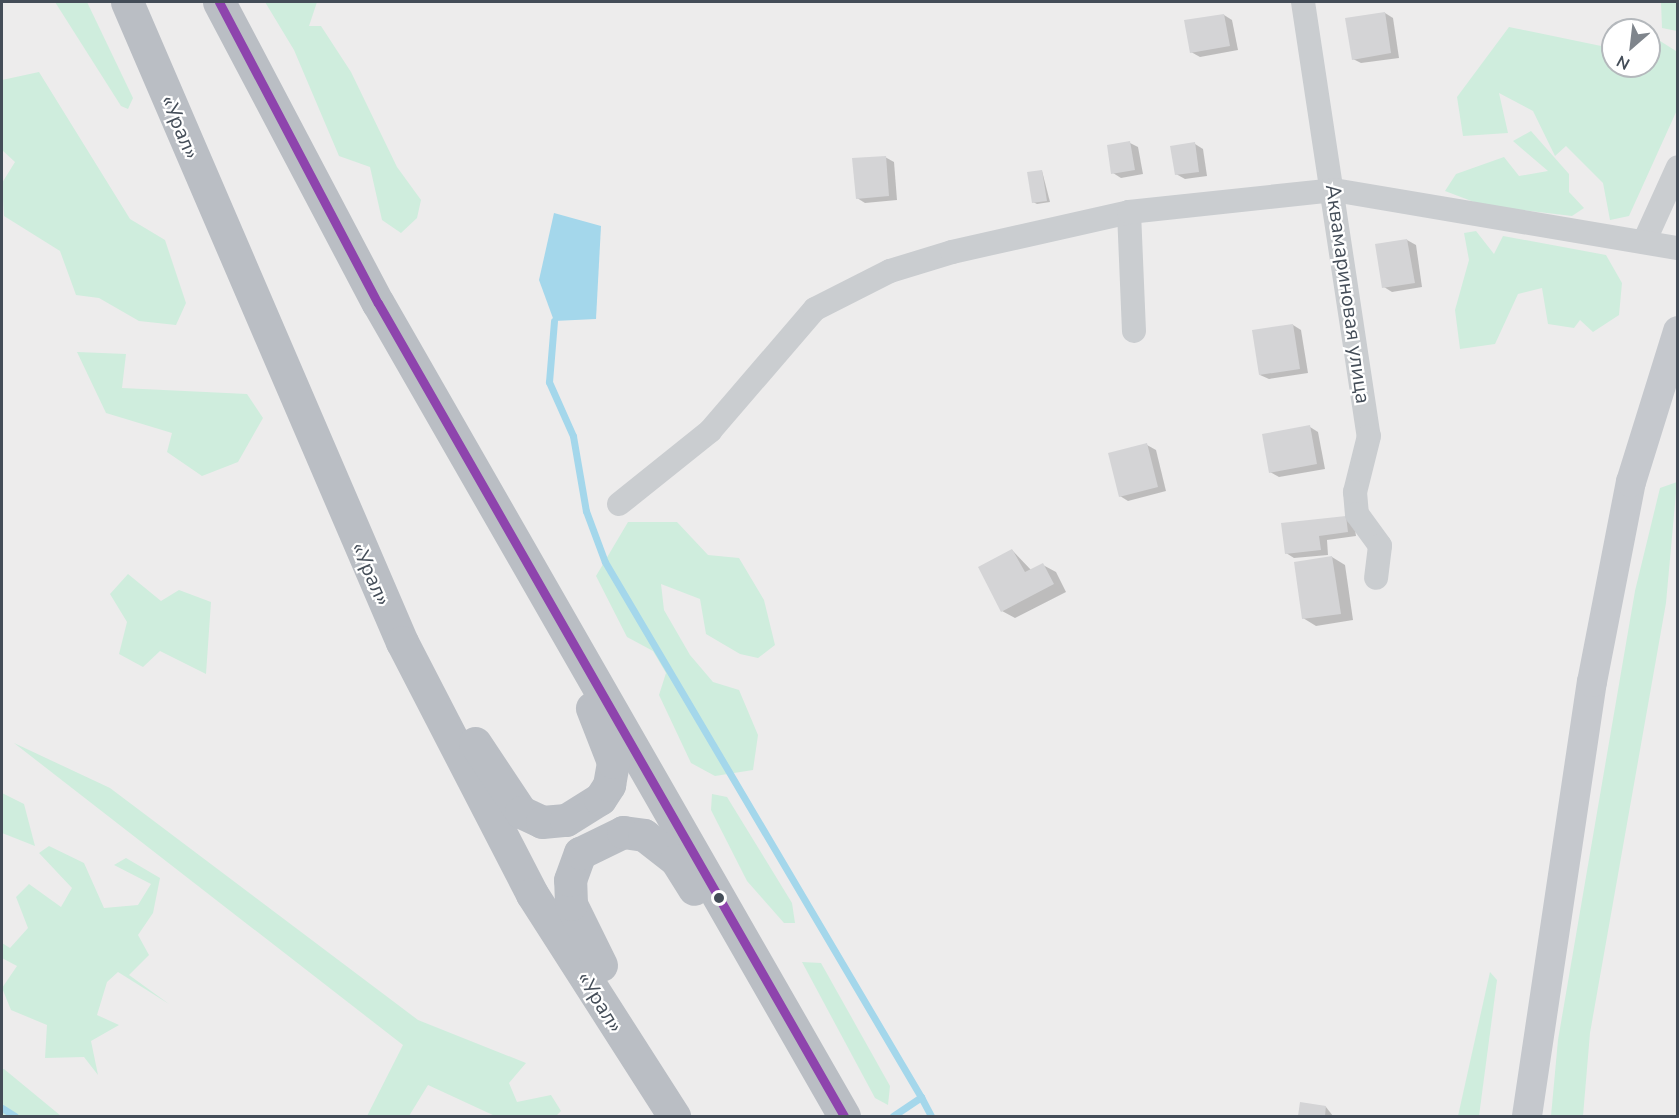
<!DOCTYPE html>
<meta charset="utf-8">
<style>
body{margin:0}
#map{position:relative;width:1679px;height:1118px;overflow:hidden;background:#edecec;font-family:"Nunito Sans",sans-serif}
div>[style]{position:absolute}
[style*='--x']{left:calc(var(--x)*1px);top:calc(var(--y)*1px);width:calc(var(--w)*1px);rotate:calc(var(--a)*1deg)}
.green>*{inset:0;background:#cfeddd}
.water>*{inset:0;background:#a4d7eb}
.shadow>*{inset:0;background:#0003}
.stream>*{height:7px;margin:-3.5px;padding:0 3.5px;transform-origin:3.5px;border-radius:3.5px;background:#a4d7eb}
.building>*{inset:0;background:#d4d4d6}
.minor>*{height:24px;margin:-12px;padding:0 12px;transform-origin:12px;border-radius:12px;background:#cacdd0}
.major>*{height:30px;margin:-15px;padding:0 15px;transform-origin:15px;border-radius:15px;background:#c5c8cd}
.highway>*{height:33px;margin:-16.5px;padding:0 16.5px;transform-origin:16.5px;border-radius:16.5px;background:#babec4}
.bus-1>*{height:9px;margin:-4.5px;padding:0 4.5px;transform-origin:4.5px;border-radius:4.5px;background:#8e44ad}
.dots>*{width:16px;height:16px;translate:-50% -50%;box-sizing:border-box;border:3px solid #fff;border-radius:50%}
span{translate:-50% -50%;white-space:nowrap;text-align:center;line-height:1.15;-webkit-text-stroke:4.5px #fff;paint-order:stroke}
.street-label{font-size:21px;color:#444d58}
.frame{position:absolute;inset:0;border:3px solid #444d58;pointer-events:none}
.north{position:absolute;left:1601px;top:18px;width:60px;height:60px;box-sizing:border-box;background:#fff;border:2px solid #b4b8bc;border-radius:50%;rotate:208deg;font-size:16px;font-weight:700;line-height:24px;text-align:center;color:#444d58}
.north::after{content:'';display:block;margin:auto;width:21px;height:27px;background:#7f858c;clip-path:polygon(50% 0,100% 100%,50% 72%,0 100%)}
</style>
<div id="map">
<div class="green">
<div style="clip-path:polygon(55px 2px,87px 2px,133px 98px,128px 109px,121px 106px)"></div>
<div style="clip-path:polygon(265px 2px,317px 2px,309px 26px,321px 26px,351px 72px,397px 167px,421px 200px,417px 218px,401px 233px,382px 220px,370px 167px,339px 156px,294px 50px)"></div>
<div style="clip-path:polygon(1661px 2px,1677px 2px,1677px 31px,1662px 28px)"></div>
<div style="clip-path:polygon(1509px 27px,1606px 47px,1613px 41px,1613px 66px,1649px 66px,1649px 34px,1676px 51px,1677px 110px,1629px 216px,1610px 220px,1603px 183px,1566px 146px,1555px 156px,1533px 111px,1499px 93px,1508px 133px,1463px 136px,1457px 97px)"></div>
<div style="clip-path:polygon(39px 72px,130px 219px,165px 240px,186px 303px,176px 325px,139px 321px,99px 298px,76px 295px,60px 251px,4px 216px,2px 183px,15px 162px,2px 150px,2px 80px)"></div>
<div style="clip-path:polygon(1531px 131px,1569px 174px,1569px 192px,1584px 208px,1572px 216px,1482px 205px,1445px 191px,1456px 174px,1504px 157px,1519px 176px,1548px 171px,1513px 141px)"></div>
<div style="clip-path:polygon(1476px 231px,1494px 254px,1503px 236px,1606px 255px,1622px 283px,1619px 315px,1593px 332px,1580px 320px,1574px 328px,1548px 324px,1542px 288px,1518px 294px,1495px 344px,1460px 349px,1455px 310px,1469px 260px,1464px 233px)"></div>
<div style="clip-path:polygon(77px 352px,126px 354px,122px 388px,247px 394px,263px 418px,238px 462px,202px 476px,167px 452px,172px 433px,106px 413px)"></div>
<div style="clip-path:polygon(1677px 482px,1666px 603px,1590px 1033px,1583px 1116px,1551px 1116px,1558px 1040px,1635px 591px,1660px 488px)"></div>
<div style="clip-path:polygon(628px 522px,677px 522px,708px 555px,739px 558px,764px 600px,775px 645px,758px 658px,740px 654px,706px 634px,700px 599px,661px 584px,664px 610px,690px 655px,713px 682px,739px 690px,758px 735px,753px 770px,715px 776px,691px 763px,659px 695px,666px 673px,653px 651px,627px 637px,596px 576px)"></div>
<div style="clip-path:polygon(128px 574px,161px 601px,179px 590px,211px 602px,206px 674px,160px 651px,143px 667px,119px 654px,127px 622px,110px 594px)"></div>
<div style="clip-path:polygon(14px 743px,110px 788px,418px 1020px,526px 1063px,509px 1083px,517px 1102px,551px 1095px,561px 1111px,556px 1116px,495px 1116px,428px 1085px,409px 1116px,367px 1116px,403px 1045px)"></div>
<div style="clip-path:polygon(2px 793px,24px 804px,35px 846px,2px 833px)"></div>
<div style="clip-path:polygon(712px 794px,727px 797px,792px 903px,795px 923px,784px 923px,747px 881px,711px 810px)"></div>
<div style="clip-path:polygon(49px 846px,84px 863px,104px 908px,138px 905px,151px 884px,114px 865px,126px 858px,160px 878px,153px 913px,138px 935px,149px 955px,129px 975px,169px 1004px,118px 972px,107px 982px,97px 1015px,119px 1025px,91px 1041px,98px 1075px,84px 1057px,45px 1058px,47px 1025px,11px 1010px,2px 988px,17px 966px,2px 958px,2px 943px,10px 948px,28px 928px,16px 897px,29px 884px,61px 907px,72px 888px,39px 853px)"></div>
<div style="clip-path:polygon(802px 962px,821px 963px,890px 1086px,888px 1105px,875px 1098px)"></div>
<div style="clip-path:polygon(1490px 972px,1497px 980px,1479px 1116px,1458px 1116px)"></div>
<div style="clip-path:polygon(2px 1069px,4px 1069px,61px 1116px,2px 1116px)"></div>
</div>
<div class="water">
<div style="clip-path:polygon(554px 213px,601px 226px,596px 319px,554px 321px,539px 280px)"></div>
</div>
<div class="shadow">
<div style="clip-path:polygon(1385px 13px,1393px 18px,1399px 58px,1361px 63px,1353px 59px)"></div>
<div style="clip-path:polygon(1224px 15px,1232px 20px,1238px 50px,1200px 57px,1191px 52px)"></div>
<div style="clip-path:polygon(1130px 143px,1138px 147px,1143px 174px,1121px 178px,1113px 173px)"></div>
<div style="clip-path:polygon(1195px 144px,1203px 149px,1207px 176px,1185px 179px,1176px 174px)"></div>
<div style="clip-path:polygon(885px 157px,894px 162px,897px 200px,865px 203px,857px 198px)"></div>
<div style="clip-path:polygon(1042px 171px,1050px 202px,1037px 204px,1033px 202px)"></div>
<div style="clip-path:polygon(1407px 240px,1416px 245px,1422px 287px,1392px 292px,1384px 287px)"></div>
<div style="clip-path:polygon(1293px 325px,1301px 330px,1308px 373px,1269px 379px,1260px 375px)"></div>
<div style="clip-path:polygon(1310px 427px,1318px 432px,1325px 469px,1279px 477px,1270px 472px)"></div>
<div style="clip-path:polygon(1147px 445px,1156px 450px,1166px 491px,1128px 501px,1120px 496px)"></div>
<div style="clip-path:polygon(1346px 517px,1354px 522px,1356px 536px,1327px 540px,1328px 555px,1294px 558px,1286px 553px)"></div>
<div style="clip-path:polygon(1012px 550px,1032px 571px,1043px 565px,1056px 572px,1066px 592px,1015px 618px,1002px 611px)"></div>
<div style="clip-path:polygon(1332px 557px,1345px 565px,1353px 620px,1316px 626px,1303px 618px)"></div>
<div style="clip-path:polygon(1301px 1104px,1326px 1107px,1333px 1116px,1299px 1116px)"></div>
</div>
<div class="stream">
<div style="--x:554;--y:321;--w:61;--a:94.7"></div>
<div style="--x:549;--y:382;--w:59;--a:66"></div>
<div style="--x:573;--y:436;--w:76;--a:80.2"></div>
<div style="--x:586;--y:511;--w:54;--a:69.6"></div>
<div style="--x:605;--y:562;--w:621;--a:59.43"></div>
<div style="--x:2;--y:1108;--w:15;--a:32"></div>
<div style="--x:893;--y:1116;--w:34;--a:-34"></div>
<div style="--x:921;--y:1097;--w:21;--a:62"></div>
</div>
<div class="building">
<div style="clip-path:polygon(1385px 12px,1391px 53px,1352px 60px,1345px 18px)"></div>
<div style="clip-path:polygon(1224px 14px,1230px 46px,1190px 53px,1184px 20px)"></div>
<div style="clip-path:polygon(1130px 141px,1135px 170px,1111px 174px,1107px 145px)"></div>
<div style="clip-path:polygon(1195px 142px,1199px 172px,1175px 175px,1170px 146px)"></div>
<div style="clip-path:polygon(886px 156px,889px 196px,856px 199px,852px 158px)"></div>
<div style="clip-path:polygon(1042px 170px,1047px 201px,1032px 203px,1027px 172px)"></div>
<div style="clip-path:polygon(1407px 239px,1415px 283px,1382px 288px,1375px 244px)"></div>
<div style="clip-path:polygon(1293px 324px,1300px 369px,1259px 375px,1252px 330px)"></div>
<div style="clip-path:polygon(1310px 425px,1317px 464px,1269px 473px,1262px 434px)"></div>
<div style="clip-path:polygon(1147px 443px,1158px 487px,1119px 497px,1108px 453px)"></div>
<div style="clip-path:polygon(1346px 516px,1348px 532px,1319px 536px,1321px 550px,1285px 554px,1281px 523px)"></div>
<div style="clip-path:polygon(1012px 549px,1025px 572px,1043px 563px,1054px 584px,1001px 612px,978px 567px)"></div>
<div style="clip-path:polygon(1332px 556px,1341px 614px,1302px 619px,1294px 562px)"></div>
<div style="clip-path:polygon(1300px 1102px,1326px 1106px,1325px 1116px,1298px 1116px)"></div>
</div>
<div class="minor">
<div style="--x:1303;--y:2;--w:439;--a:81.4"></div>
<div style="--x:1369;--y:436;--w:58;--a:104"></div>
<div style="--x:1355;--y:492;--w:22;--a:85"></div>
<div style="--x:1357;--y:514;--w:39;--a:54"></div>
<div style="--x:1380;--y:546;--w:32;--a:97"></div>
<div style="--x:1129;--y:212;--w:119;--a:87.6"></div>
<div style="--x:1644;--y:242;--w:82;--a:-65.6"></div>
<div style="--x:619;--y:504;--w:117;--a:-38.7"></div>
<div style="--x:710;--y:431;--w:161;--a:-49.3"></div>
<div style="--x:815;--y:309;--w:84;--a:-26.9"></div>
<div style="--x:890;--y:271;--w:65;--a:-17"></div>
<div style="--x:952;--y:252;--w:181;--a:-12.7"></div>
<div style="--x:1129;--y:212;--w:206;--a:-6.1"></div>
<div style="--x:1334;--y:190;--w:349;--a:9.6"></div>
</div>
<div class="major">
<div style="--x:1527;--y:1116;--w:439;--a:-81.5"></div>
<div style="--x:1592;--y:682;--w:204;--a:-79"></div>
<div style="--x:1631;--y:482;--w:158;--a:-72.7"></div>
</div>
<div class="highway">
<div style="--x:127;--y:2;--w:697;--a:66.75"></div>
<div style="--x:402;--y:642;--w:284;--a:62.7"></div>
<div style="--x:532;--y:894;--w:264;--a:57.4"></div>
<div style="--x:219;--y:2;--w:340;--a:62.2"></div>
<div style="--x:378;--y:303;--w:937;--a:60.18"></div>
<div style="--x:475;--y:743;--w:83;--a:56.3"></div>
<div style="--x:521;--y:812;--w:23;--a:25"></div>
<div style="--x:542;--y:822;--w:24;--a:-5"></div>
<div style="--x:566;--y:820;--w:40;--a:-32"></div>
<div style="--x:600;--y:799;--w:17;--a:-57"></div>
<div style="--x:609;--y:785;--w:23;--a:-80"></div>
<div style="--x:613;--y:762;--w:58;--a:-111.3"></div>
<div style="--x:601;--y:965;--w:68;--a:-116.2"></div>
<div style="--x:571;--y:904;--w:24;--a:-92"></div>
<div style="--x:570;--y:880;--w:29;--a:-70"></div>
<div style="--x:580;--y:853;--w:48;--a:-26"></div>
<div style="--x:623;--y:832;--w:21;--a:8"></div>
<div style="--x:644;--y:835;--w:41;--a:38"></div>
<div style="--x:676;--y:860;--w:34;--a:58"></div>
</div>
<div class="bus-1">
<div style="--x:219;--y:2;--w:340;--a:62.2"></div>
<div style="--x:378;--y:303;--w:937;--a:60.18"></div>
</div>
<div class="dots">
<div style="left:719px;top:898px;background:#444d58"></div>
</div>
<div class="street-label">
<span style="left:180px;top:127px;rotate:67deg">«Урал»</span>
<span style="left:1348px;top:294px;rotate:82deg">Аквамариновая улица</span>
<span style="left:371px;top:574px;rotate:66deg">«Урал»</span>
<span style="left:600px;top:1002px;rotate:58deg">«Урал»</span>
</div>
<div class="frame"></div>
<div class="north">N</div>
</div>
